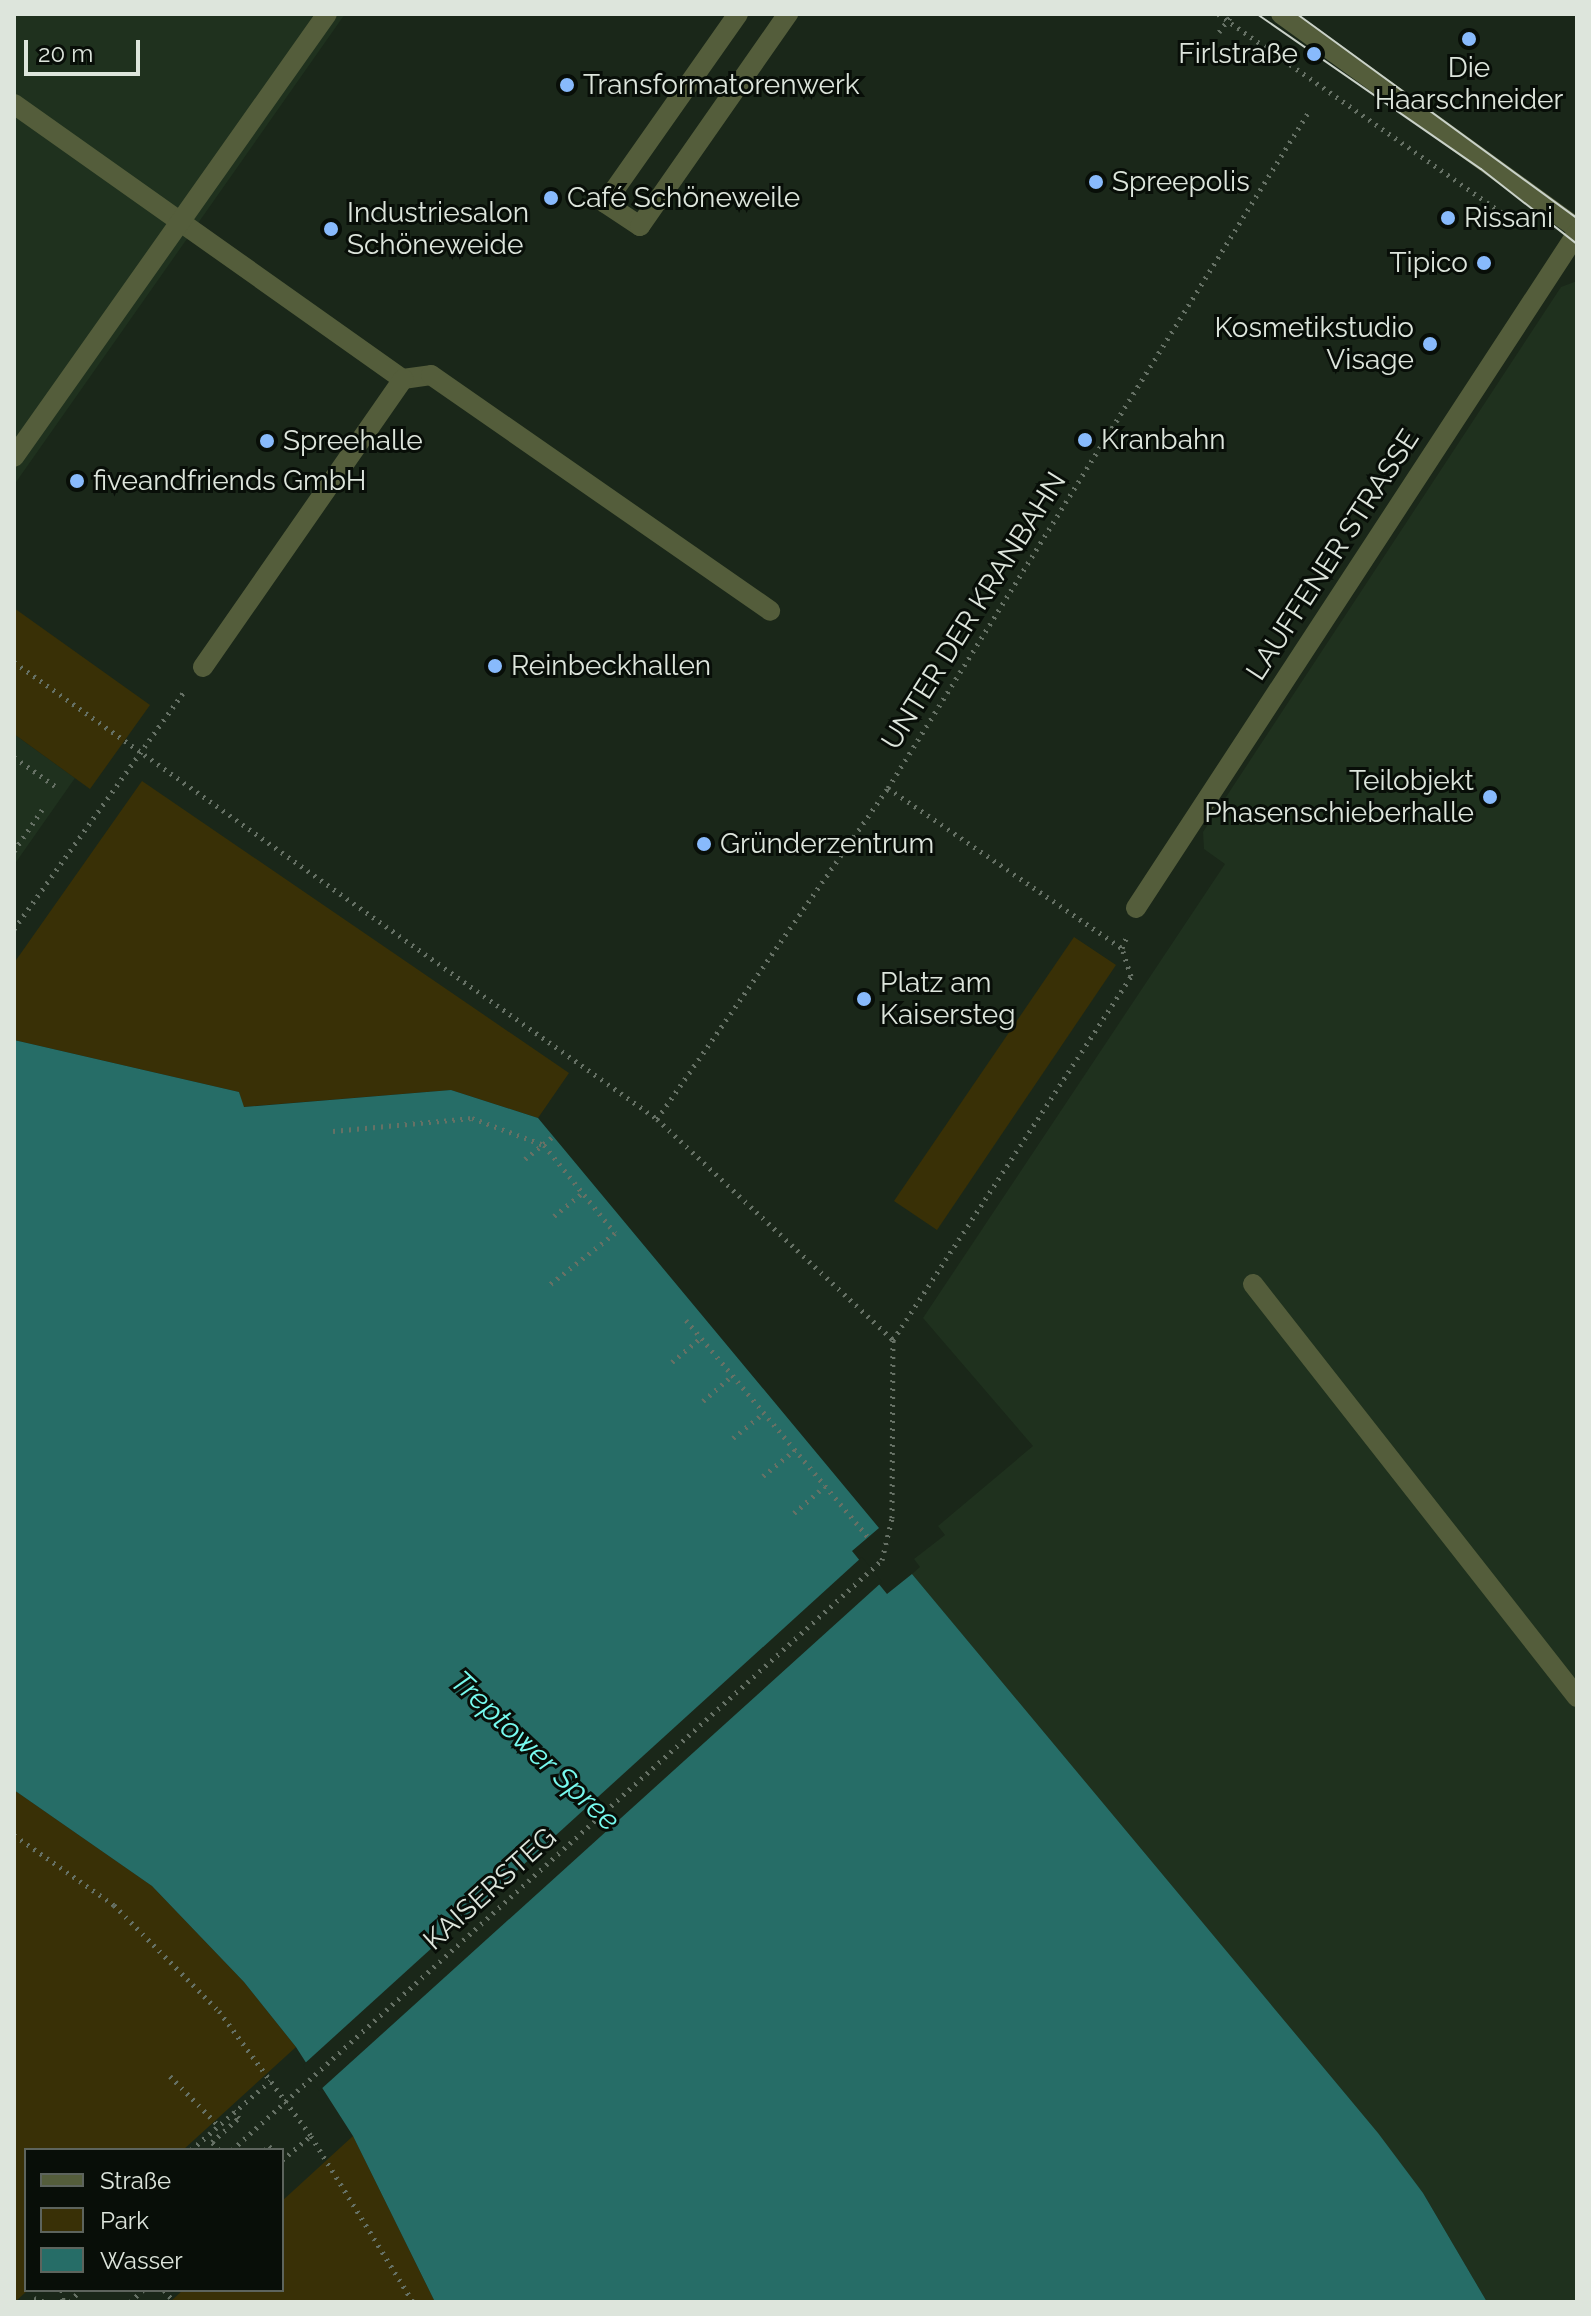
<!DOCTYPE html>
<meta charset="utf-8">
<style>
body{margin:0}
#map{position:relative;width:1591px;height:2316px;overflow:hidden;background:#1a2719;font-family:Raleway,sans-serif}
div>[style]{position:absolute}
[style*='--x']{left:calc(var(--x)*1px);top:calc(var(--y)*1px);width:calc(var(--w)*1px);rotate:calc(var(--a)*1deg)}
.built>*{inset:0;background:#1f311e}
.green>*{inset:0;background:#393006}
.water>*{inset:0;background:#266d67}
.pier>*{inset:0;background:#1a2719}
.path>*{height:5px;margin-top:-2.5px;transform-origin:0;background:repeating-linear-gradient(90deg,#667165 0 2px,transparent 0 8px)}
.minor>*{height:20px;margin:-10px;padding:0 10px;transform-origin:10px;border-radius:10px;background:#545d3b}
.tram>*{height:2px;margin:-1px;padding:0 1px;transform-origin:1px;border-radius:1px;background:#c9d1c8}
.path-bridge>*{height:5px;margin-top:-2.5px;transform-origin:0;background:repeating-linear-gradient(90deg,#667165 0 2px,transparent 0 8px)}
.dots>*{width:22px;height:22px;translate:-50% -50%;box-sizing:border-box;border:4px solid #080e08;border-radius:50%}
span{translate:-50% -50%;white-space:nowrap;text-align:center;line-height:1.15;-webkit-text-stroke:6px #080e08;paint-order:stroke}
.poi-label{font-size:28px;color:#dde5dc}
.right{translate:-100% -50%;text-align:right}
.left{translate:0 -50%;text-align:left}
.street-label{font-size:28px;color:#dde5dc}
.water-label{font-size:30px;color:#77faef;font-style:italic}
.frame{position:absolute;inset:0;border:16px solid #dde5dc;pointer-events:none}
.legend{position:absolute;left:24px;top:2148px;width:260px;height:144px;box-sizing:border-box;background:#080e08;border:2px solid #5d645d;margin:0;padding:10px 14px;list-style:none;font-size:24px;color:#dde5dc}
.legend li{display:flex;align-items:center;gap:16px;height:40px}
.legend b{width:40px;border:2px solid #5d645d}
.scale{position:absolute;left:24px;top:40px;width:116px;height:36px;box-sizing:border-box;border:4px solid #dde5dc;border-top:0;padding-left:10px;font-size:24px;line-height:28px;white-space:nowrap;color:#dde5dc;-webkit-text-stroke:6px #080e08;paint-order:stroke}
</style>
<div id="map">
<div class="built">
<div style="clip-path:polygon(14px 14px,345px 14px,14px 485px)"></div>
<div style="clip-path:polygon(1577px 281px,1577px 2302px,1487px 2302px,1423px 2193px,912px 1574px,920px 1567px,914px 1559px,945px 1535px,938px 1526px,1033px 1446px,923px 1318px,1225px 864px,1204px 849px,1203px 832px,1561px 287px)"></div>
<div style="clip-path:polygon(14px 734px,75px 778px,14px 865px)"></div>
</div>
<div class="green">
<div style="clip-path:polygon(14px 608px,150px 705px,90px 789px,14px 734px)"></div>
<div style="clip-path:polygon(142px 781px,569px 1073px,538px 1118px,451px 1090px,243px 1107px,239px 1092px,14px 1040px,14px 963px)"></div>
<div style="clip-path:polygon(1074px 937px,1116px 965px,937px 1230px,894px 1201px)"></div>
<div style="clip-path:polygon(14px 1790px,152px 1886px,244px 1982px,296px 2047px,183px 2150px,26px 2150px,28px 2290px,15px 2302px)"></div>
<div style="clip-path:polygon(353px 2136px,435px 2302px,170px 2302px,183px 2290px,282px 2290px,282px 2201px)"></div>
</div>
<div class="water">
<div style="clip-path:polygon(14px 1040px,239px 1092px,244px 1107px,451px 1090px,538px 1118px,879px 1528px,852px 1551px,887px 1594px,912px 1574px,1378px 2133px,1423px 2193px,1487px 2302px,435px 2302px,353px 2136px,296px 2047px,244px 1982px,152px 1886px,14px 1790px)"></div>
</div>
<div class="pier">
<div style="clip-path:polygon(862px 1557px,882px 1582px,319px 2091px,303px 2065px)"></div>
</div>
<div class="path">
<div style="--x:1218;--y:14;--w:350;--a:35"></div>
<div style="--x:1219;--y:32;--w:21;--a:-53"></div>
<div style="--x:14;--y:662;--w:789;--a:35.4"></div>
<div style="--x:657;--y:1119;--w:323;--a:43.1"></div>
<div style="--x:14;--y:757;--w:50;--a:35.3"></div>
<div style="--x:888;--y:788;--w:283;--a:34.4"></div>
<div style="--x:14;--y:851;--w:50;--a:-55.7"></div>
<div style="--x:14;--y:929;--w:294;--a:-54.4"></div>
<div style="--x:657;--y:1119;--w:404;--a:-55.1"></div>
<div style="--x:888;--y:788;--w:795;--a:-58.11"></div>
<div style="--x:333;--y:1131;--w:140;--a:-5.3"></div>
<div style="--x:472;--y:1118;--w:77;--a:20.6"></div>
<div style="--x:544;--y:1145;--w:113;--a:51.1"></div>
<div style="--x:615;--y:1233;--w:85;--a:141.7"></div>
<div style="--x:525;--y:1159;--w:36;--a:-39"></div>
<div style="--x:554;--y:1216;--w:36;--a:-39"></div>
<div style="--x:686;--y:1320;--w:283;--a:50"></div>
<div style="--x:672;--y:1362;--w:38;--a:-40"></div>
<div style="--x:703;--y:1401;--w:38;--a:-41"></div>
<div style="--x:733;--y:1438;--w:40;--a:-39"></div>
<div style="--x:763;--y:1476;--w:41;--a:-39.1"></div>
<div style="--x:794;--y:1513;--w:41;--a:-41.1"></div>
<div style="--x:882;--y:1560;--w:43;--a:-76.6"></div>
<div style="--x:892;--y:1518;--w:178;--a:-89.7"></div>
<div style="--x:893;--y:1340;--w:435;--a:-56.8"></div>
<div style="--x:1131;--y:976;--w:29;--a:-108"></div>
<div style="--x:1122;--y:948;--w:13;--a:-67"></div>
<div style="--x:14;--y:1835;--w:122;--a:35"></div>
<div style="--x:114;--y:1905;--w:149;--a:45.3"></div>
<div style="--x:219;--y:2011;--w:155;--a:53.6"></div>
<div style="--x:311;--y:2136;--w:195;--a:58.4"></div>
<div style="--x:170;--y:2076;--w:69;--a:45.6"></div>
<div style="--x:191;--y:2150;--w:105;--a:-41.1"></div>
<div style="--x:219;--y:2150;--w:11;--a:-131"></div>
<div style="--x:212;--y:2142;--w:36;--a:-42"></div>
<div style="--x:239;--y:2118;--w:9;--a:-126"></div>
<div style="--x:265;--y:2150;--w:6;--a:-45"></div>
<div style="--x:269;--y:2146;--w:6;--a:45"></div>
<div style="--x:282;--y:2160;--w:38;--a:-40"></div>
<div style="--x:62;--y:2290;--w:12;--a:85"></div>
<div style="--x:164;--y:2290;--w:16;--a:50"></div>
<div style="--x:34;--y:2298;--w:12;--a:20"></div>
<div style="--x:70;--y:2302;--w:16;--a:-50"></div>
<div style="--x:130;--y:2302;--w:18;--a:-43"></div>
</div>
<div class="minor">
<div style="--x:738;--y:14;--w:231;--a:125.1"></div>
<div style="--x:605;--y:203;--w:42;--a:33.3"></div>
<div style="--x:640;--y:226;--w:259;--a:-55.1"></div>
<div style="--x:1281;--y:14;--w:365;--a:35.9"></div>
<div style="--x:14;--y:104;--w:476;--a:35.3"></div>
<div style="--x:403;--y:379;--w:28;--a:-8"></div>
<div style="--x:431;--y:375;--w:413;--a:34.8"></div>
<div style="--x:14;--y:457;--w:542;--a:-54.76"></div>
<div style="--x:203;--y:667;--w:351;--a:-55.2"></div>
<div style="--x:1136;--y:908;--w:806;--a:-56.84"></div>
<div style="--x:1253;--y:1284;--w:525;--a:51.89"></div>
</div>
<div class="tram">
<div style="--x:1257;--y:14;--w:272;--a:34.7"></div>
<div style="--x:1481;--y:169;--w:122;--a:38"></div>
<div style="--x:1297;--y:14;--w:346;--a:36.1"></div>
</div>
<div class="path-bridge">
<div style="--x:232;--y:2150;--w:878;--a:-42.23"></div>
</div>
<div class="dots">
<div style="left:1469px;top:39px;background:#88bafc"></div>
<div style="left:1314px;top:54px;background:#88bafc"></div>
<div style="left:567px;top:85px;background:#88bafc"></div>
<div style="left:1096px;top:182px;background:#88bafc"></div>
<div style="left:551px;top:198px;background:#88bafc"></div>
<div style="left:1448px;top:218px;background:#88bafc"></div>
<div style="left:331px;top:229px;background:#88bafc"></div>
<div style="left:1484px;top:263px;background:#88bafc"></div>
<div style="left:1430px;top:344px;background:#88bafc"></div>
<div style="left:1085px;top:440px;background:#88bafc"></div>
<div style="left:267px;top:441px;background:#88bafc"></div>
<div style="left:77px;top:481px;background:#88bafc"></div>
<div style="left:495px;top:666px;background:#88bafc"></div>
<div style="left:1490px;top:797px;background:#88bafc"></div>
<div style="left:704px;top:844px;background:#88bafc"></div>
<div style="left:864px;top:999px;background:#88bafc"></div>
</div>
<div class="poi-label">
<span class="right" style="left:1298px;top:54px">Firlstraße</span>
<span style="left:1469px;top:84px">Die<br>Haarschneider</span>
<span class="left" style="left:583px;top:85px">Transformatorenwerk</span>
<span class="left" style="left:1112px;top:182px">Spreepolis</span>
<span class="left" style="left:567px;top:198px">Café Schöneweile</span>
<span class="left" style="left:347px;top:229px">Industriesalon<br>Schöneweide</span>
<span class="left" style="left:1464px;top:218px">Rissani</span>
<span class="right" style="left:1468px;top:263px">Tipico</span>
<span class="right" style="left:1414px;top:344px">Kosmetikstudio<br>Visage</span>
<span class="left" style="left:1101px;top:440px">Kranbahn</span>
<span class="left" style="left:283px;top:441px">Spreehalle</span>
<span class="left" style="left:93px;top:481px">fiveandfriends GmbH</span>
<span class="left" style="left:511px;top:666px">Reinbeckhallen</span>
<span class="right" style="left:1474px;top:797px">Teilobjekt<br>Phasenschieberhalle</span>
<span class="left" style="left:720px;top:844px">Gründerzentrum</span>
<span class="left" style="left:880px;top:999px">Platz am<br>Kaisersteg</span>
</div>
<div class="street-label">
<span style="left:1333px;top:555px;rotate:-57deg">LAUFFENER STRASSE</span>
<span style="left:974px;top:611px;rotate:-58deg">UNTER DER KRANBAHN</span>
<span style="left:490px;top:1889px;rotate:-42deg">KAISERSTEG</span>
</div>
<div class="water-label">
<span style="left:535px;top:1751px;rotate:43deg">Treptower Spree</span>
</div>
<div class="frame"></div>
<ul class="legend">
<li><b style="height:10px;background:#545d3b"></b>Straße</li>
<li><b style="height:22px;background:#393006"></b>Park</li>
<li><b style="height:22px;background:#266d67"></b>Wasser</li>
</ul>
<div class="scale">20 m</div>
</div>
